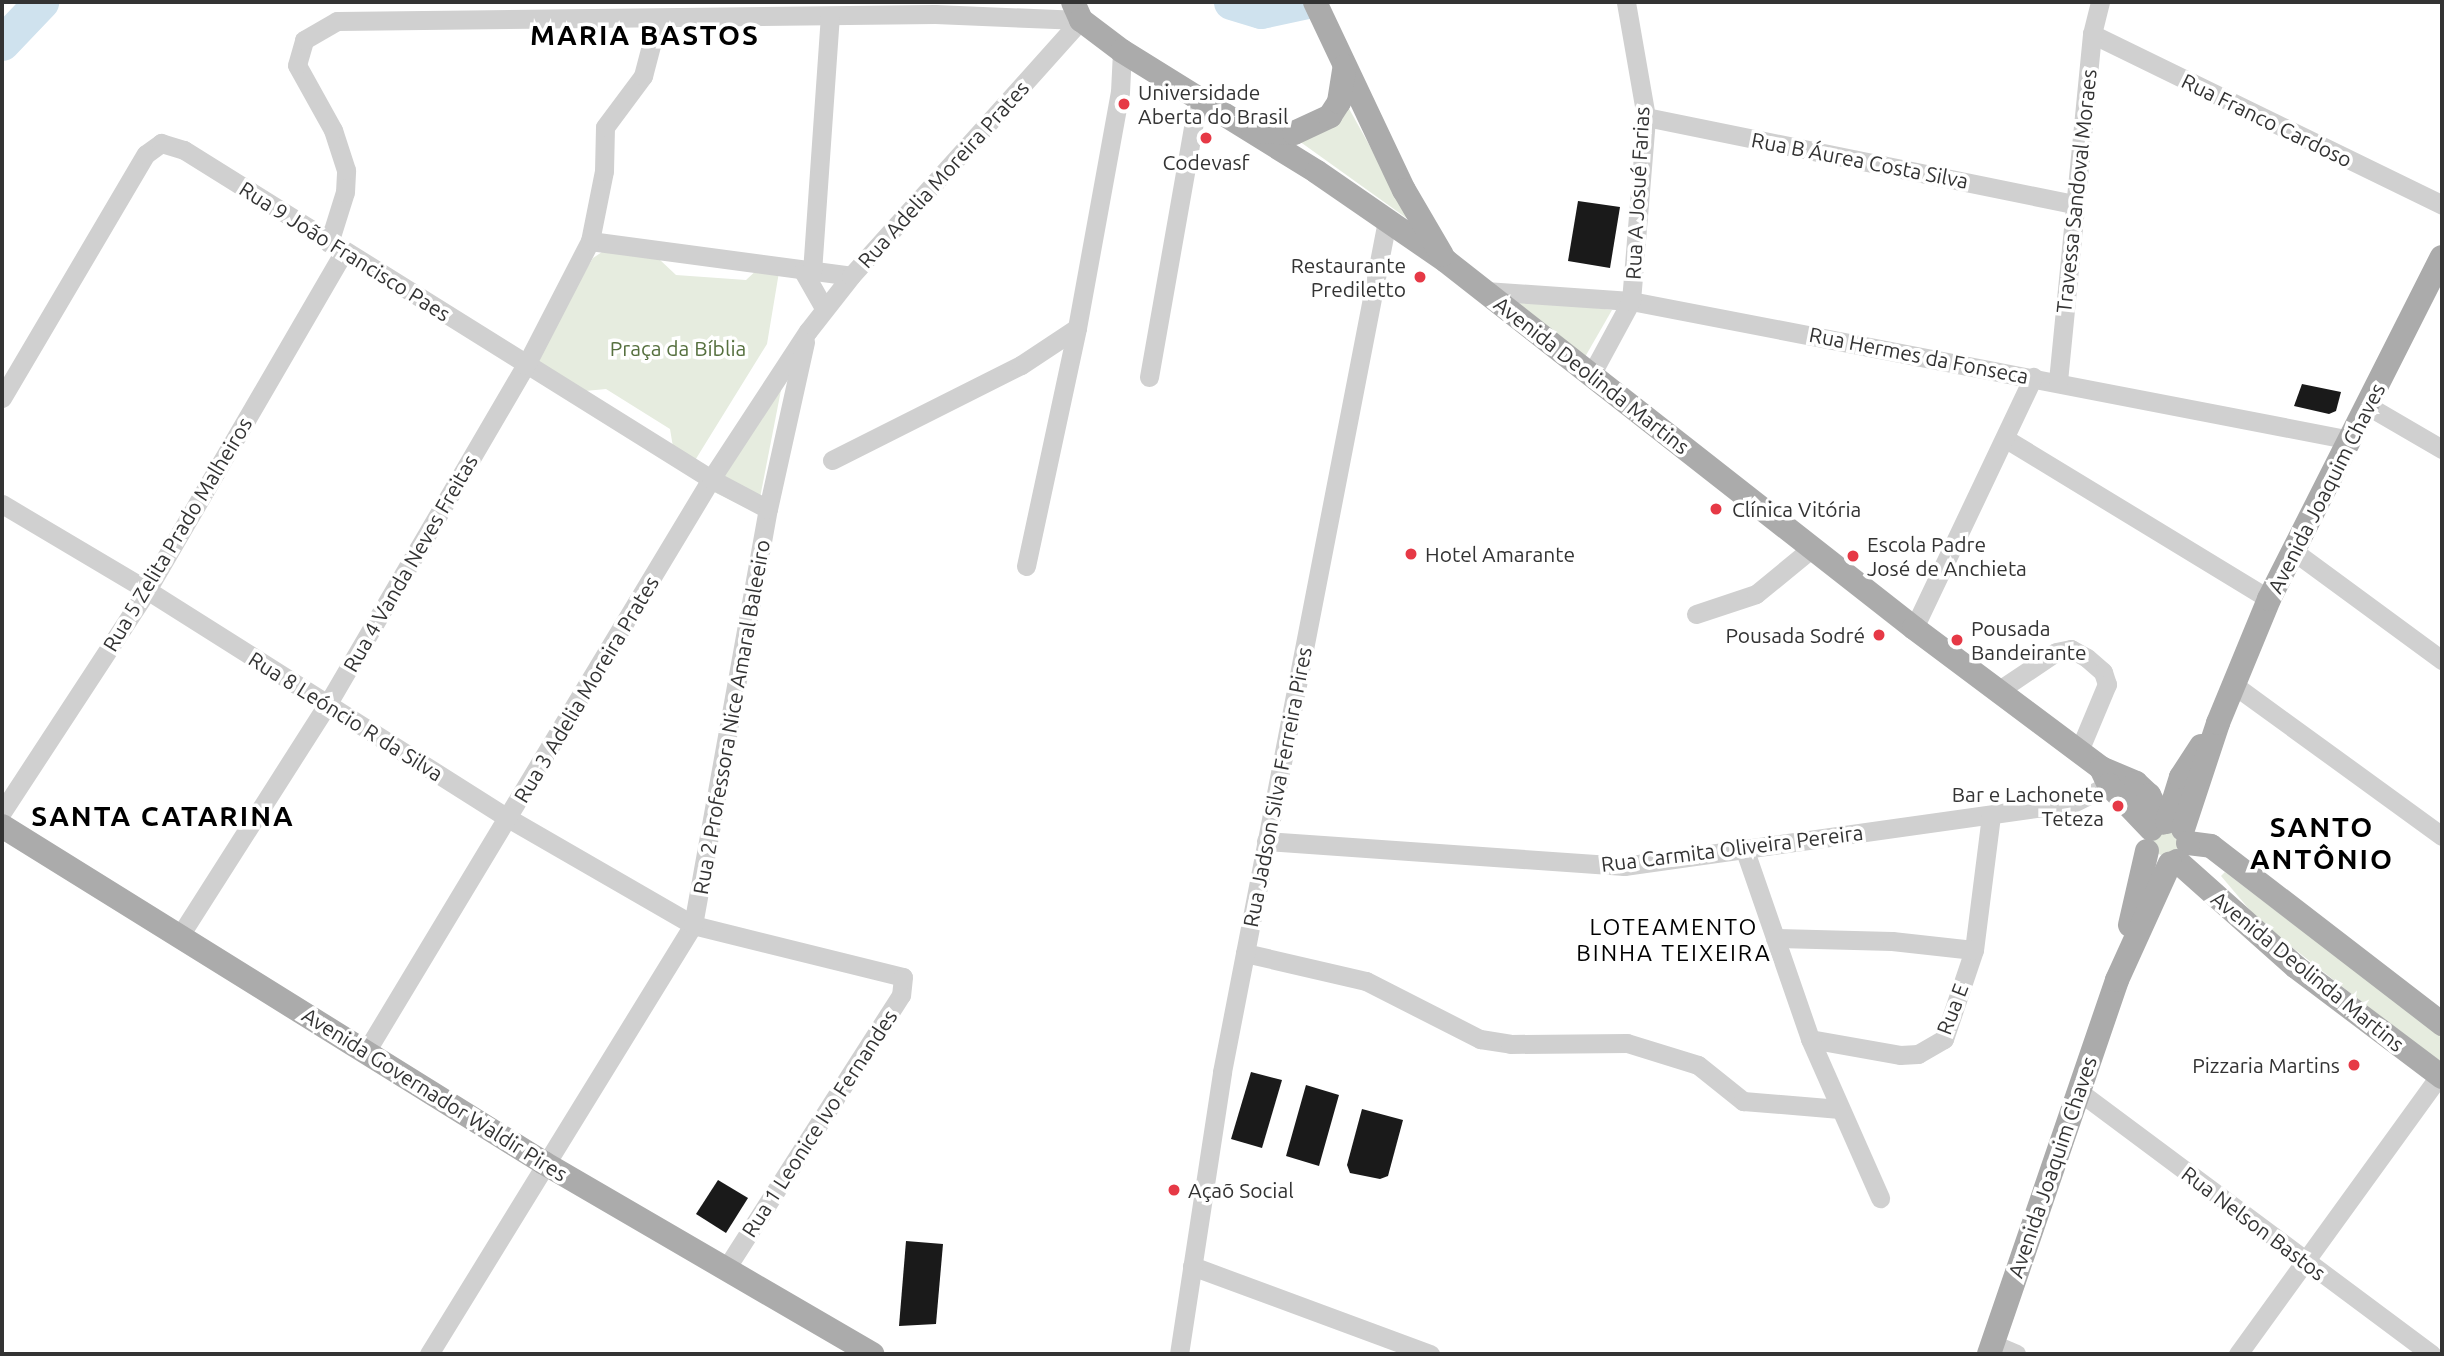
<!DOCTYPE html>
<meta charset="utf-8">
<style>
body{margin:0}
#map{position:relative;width:2444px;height:1356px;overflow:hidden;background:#fff;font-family:Ubuntu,sans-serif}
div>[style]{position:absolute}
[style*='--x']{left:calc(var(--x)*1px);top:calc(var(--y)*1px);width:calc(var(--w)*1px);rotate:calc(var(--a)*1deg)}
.green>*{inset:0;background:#e6ecdf}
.round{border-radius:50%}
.river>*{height:35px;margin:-17.5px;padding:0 17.5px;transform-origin:17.5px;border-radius:17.5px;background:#cfe2ee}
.building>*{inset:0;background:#1a1a1a}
.minor>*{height:19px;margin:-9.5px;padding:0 9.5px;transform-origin:9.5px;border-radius:9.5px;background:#d0d0d0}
.major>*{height:24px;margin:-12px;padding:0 12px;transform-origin:12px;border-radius:12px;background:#ababab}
.dots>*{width:19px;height:19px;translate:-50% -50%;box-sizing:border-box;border:4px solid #fff;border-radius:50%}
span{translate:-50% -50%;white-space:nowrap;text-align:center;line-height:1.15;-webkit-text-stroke:7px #fff;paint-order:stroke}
.poi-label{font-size:21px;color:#333}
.left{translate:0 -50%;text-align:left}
.right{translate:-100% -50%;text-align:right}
.street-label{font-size:21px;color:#333}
.park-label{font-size:21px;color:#56703f}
.neighbourhood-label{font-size:23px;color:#000;letter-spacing:2px}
.district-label{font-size:28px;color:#000;font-weight:700;letter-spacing:2px}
.frame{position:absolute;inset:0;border:4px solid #333;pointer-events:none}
</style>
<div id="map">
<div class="green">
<div style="clip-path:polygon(1347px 105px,1412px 222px,1299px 141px)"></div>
<div style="clip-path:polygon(602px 252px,659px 259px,676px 275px,746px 280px,759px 268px,779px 272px,767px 344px,694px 462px,673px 447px,670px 429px,606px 389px,585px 391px,533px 359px,593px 258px)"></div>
<div style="clip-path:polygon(1506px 297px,1612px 310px,1585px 357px)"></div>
<div style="clip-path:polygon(789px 349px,757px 513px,710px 490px)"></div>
<div class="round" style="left:2153px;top:830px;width:26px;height:26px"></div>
<div style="clip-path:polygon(2225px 872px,2442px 1037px,2442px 1065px,2260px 922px,2221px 876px)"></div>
</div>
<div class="river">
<div style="--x:1231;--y:2;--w:31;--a:17"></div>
<div style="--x:1261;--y:11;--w:43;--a:-12.1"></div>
<div style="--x:2;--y:43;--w:57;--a:-46.4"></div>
</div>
<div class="building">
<div style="clip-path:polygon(1578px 201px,1620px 207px,1610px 268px,1568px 261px)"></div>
<div style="clip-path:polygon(2302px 384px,2341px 392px,2336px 411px,2329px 414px,2294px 406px)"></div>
<div style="clip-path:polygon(1251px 1072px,1282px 1080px,1262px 1148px,1231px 1139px)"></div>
<div style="clip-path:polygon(1306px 1085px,1339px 1095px,1319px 1166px,1286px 1156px)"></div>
<div style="clip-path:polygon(1362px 1109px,1403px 1120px,1388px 1176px,1380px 1179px,1350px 1173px,1347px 1165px)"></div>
<div style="clip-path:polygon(718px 1180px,748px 1198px,726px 1233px,696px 1214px)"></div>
<div style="clip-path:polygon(906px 1241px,943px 1244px,936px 1324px,899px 1326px)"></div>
</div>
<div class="minor">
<div style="--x:2092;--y:34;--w:390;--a:26"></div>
<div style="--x:1646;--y:117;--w:438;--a:11.5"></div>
<div style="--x:590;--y:241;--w:263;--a:7.6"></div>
<div style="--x:329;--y:243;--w:53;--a:-72.6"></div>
<div style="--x:345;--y:192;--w:22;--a:-87"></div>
<div style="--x:346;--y:170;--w:42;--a:-108"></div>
<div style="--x:333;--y:130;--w:74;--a:-119"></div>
<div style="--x:297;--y:65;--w:26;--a:-74"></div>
<div style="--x:304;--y:40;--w:38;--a:-30"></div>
<div style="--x:337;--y:21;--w:598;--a:-0.67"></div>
<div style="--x:935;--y:14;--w:146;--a:2.4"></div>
<div style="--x:803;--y:271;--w:43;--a:60.4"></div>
<div style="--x:812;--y:272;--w:256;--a:-86"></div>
<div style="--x:1485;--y:291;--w:146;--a:3.9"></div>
<div style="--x:1631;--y:301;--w:733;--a:10.93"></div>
<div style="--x:1591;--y:375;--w:84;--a:-61.6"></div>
<div style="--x:1631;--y:301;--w:185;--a:-85.3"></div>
<div style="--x:1646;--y:117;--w:117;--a:-99.9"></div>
<div style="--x:1149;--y:377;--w:281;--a:-80"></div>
<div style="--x:2058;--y:381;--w:349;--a:-84.4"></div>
<div style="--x:2092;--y:34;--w:33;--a:-76"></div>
<div style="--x:2;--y:398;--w:283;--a:-59.5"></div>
<div style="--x:146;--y:154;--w:19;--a:-36"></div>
<div style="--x:161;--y:143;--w:24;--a:17"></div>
<div style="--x:184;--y:150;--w:621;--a:31.98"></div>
<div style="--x:711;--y:479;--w:64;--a:27.8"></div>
<div style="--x:2368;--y:406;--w:86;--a:30.2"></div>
<div style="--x:2006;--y:439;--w:308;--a:31.3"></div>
<div style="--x:832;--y:460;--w:212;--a:-26.7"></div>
<div style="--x:1021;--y:365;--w:67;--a:-33.5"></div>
<div style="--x:2;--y:504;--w:169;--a:30.7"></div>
<div style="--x:147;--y:590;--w:427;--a:32.3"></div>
<div style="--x:508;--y:818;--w:214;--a:30"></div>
<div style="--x:693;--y:925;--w:216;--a:13.9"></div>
<div style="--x:903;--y:977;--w:18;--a:96"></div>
<div style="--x:901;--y:995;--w:326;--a:122.6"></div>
<div style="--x:2292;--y:550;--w:186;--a:36.3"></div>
<div style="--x:1026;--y:566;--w:243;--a:-77.9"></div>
<div style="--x:1077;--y:328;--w:240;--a:-79.7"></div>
<div style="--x:1120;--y:92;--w:41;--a:-87.2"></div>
<div style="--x:1696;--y:614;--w:63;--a:-18.4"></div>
<div style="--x:1756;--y:594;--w:72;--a:-39.4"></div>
<div style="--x:1914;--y:628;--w:278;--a:-64.6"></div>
<div style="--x:2234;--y:685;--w:257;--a:36"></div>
<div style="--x:2001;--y:689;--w:66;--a:-33.9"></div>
<div style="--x:2056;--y:652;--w:15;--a:-11"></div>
<div style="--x:2071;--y:649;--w:18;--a:29"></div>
<div style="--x:2087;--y:658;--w:21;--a:41"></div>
<div style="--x:2103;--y:672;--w:13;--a:72"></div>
<div style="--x:2107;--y:684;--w:73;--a:112.7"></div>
<div style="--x:2;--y:812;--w:265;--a:-56.8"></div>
<div style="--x:147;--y:590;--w:391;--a:-59.8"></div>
<div style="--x:1266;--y:841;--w:359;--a:4"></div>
<div style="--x:1624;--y:866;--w:453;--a:-8"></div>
<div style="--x:2073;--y:803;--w:40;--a:-26.6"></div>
<div style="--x:1744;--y:848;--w:202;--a:70.9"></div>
<div style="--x:1810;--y:1039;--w:91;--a:10.1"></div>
<div style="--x:1900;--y:1055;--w:18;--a:-3"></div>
<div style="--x:1918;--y:1054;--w:30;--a:-30"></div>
<div style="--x:1944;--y:1039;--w:94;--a:-71.4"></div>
<div style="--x:1974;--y:950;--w:135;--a:-82.8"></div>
<div style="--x:179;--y:937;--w:275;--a:-57.5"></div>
<div style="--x:327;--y:705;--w:394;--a:-59.7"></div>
<div style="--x:526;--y:365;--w:140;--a:-62.7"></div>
<div style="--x:590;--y:241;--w:71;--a:-78.7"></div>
<div style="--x:604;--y:171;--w:44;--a:-88.7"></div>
<div style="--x:605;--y:127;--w:64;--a:-53.3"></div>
<div style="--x:643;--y:76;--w:59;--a:-75.3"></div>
<div style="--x:1775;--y:938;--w:117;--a:1.5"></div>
<div style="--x:1892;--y:941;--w:82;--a:6.3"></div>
<div style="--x:1245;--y:953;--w:124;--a:13"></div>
<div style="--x:1366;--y:981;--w:128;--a:27"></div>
<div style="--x:1480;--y:1039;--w:30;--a:9"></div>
<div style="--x:1510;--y:1044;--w:117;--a:-0.5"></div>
<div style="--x:1627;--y:1043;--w:74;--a:17.2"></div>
<div style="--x:1698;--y:1065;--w:58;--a:38.7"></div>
<div style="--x:1743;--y:1101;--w:97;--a:4.7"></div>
<div style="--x:1810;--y:1039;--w:174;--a:66.2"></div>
<div style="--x:367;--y:1050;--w:667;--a:-58.93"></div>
<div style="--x:711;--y:479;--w:177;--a:-56.8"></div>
<div style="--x:808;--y:331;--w:70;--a:-52"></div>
<div style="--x:851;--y:276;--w:344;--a:-48.1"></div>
<div style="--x:2077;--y:1090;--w:442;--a:36.7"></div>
<div style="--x:1192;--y:1266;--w:254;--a:20.3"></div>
<div style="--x:1993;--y:1344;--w:25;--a:23"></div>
<div style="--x:429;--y:1354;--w:504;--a:-58.39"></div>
<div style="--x:693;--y:925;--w:423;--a:-79.8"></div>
<div style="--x:768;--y:509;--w:171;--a:-77.5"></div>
<div style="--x:1179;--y:1354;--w:285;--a:-81.3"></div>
<div style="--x:1222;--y:1072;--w:867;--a:-79.03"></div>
<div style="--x:2238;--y:1354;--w:348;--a:-54.1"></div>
</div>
<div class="major">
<div style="--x:1073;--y:2;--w:20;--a:66"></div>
<div style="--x:1081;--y:20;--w:51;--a:37.1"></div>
<div style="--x:1122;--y:51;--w:229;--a:31.8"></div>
<div style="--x:1317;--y:172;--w:157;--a:34.6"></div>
<div style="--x:1446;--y:261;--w:595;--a:38.1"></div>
<div style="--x:1914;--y:628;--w:234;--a:36.8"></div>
<div style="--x:2101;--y:768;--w:38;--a:23"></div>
<div style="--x:2136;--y:783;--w:18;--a:43"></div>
<div style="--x:2149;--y:795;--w:31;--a:63"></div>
<div style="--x:1315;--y:2;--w:208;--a:64.7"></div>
<div style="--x:1404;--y:190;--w:75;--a:59.7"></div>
<div style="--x:1253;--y:131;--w:41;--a:2.8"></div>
<div style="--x:1294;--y:133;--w:40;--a:-25"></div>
<div style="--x:1330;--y:116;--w:17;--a:-57"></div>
<div style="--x:1339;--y:102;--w:36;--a:-81"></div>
<div style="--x:2101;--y:768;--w:19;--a:65"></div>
<div style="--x:2109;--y:785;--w:61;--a:46.3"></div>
<div style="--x:2167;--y:822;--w:47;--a:-72.7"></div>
<div style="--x:2181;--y:777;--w:37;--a:-57"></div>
<div style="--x:2;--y:826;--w:638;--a:31.87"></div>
<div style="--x:544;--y:1163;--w:380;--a:30.2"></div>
<div style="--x:2183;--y:829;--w:112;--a:-71.7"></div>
<div style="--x:2218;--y:723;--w:134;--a:-67.6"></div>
<div style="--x:2269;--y:599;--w:383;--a:-63.2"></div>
<div style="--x:2188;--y:843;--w:23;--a:7"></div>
<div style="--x:2211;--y:846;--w:292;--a:37.6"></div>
<div style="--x:2177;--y:861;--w:159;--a:41.7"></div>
<div style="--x:2296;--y:967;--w:183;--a:37"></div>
<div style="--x:2130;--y:925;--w:76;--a:-77.1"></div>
<div style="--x:1989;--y:1354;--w:395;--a:-71.1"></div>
<div style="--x:2117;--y:980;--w:128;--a:-65.6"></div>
</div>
<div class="dots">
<div style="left:1124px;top:104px;background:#e63946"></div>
<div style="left:1206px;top:138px;background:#e63946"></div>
<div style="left:1420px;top:277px;background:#e63946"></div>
<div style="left:1716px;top:509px;background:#e63946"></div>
<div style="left:1411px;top:554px;background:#e63946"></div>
<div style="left:1853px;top:556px;background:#e63946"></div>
<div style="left:1879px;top:635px;background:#e63946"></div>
<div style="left:1957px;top:640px;background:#e63946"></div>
<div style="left:2118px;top:806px;background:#e63946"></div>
<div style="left:2354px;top:1065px;background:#e63946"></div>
<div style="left:1174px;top:1190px;background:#e63946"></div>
</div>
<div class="poi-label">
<span class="left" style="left:1138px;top:104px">Universidade<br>Aberta do Brasil</span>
<span style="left:1206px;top:162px">Codevasf</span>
<span class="right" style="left:1406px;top:277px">Restaurante<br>Prediletto</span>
<span class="left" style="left:1732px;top:509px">Clínica Vitória</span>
<span class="left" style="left:1867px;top:556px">Escola Padre<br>José de Anchieta</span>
<span class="left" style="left:1425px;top:554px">Hotel Amarante</span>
<span class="left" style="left:1971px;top:640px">Pousada<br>Bandeirante</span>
<span class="right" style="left:1865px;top:635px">Pousada Sodré</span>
<span class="right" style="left:2104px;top:806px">Bar e Lachonete<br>Teteza</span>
<span class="right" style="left:2340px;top:1065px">Pizzaria Martins</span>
<span class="left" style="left:1188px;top:1190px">Açaõ Social</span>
</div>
<div class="street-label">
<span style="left:2267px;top:120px;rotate:26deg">Rua Franco Cardoso</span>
<span style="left:1860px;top:160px;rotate:11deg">Rua B Áurea Costa Silva</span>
<span style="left:943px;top:174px;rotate:-48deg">Rua Adelia Moreira Prates</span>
<span style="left:2076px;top:191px;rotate:-84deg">Travessa Sandoval Moraes</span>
<span style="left:1637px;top:193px;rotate:-87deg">Rua A Josué Farias</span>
<span style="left:345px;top:251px;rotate:32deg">Rua 9 João Francisco Paes</span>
<span style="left:1919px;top:355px;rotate:11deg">Rua Hermes da Fonseca</span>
<span style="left:1592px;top:375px;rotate:38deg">Avenida Deolinda Martins</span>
<span style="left:2326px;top:488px;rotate:-63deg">Avenida Joaquim Chaves</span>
<span style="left:177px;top:534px;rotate:-59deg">Rua 5 Zelita Prado Malheiros</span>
<span style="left:410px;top:563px;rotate:-60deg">Rua 4 Vanda Neves Freitas</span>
<span style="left:586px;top:689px;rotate:-59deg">Rua 3 Adelia Moreira Prates</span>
<span style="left:346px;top:716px;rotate:32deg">Rua 8 Leóncio R da Silva</span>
<span style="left:731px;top:717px;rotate:-80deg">Rua 2 Professora Nice Amaral Baleeiro</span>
<span style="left:1277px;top:787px;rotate:-79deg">Rua Jadson Silva Ferreira Pires</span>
<span style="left:1732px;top:848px;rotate:-7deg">Rua Carmita Oliveira Pereira</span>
<span style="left:2308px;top:971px;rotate:39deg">Avenida Deolinda Martins</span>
<span style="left:1952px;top:1009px;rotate:-69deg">Rua E</span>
<span style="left:435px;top:1094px;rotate:32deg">Avenida Governador Waldir Pires</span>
<span style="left:819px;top:1123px;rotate:-57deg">Rua 1 Leonice Ivo Fernandes</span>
<span style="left:2052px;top:1167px;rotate:-71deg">Avenida Joaquim Chaves</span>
<span style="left:2254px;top:1223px;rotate:37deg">Rua Nelson Bastos</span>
</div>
<div class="park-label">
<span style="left:678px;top:348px">Praça da Bíblia</span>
</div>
<div class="neighbourhood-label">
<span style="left:1674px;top:940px">LOTEAMENTO<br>BINHA TEIXEIRA</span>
</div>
<div class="district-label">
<span style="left:645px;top:35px">MARIA BASTOS</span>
<span style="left:163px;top:816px">SANTA CATARINA</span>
<span style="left:2322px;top:843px">SANTO<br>ANTÔNIO</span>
</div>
<div class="frame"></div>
</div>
